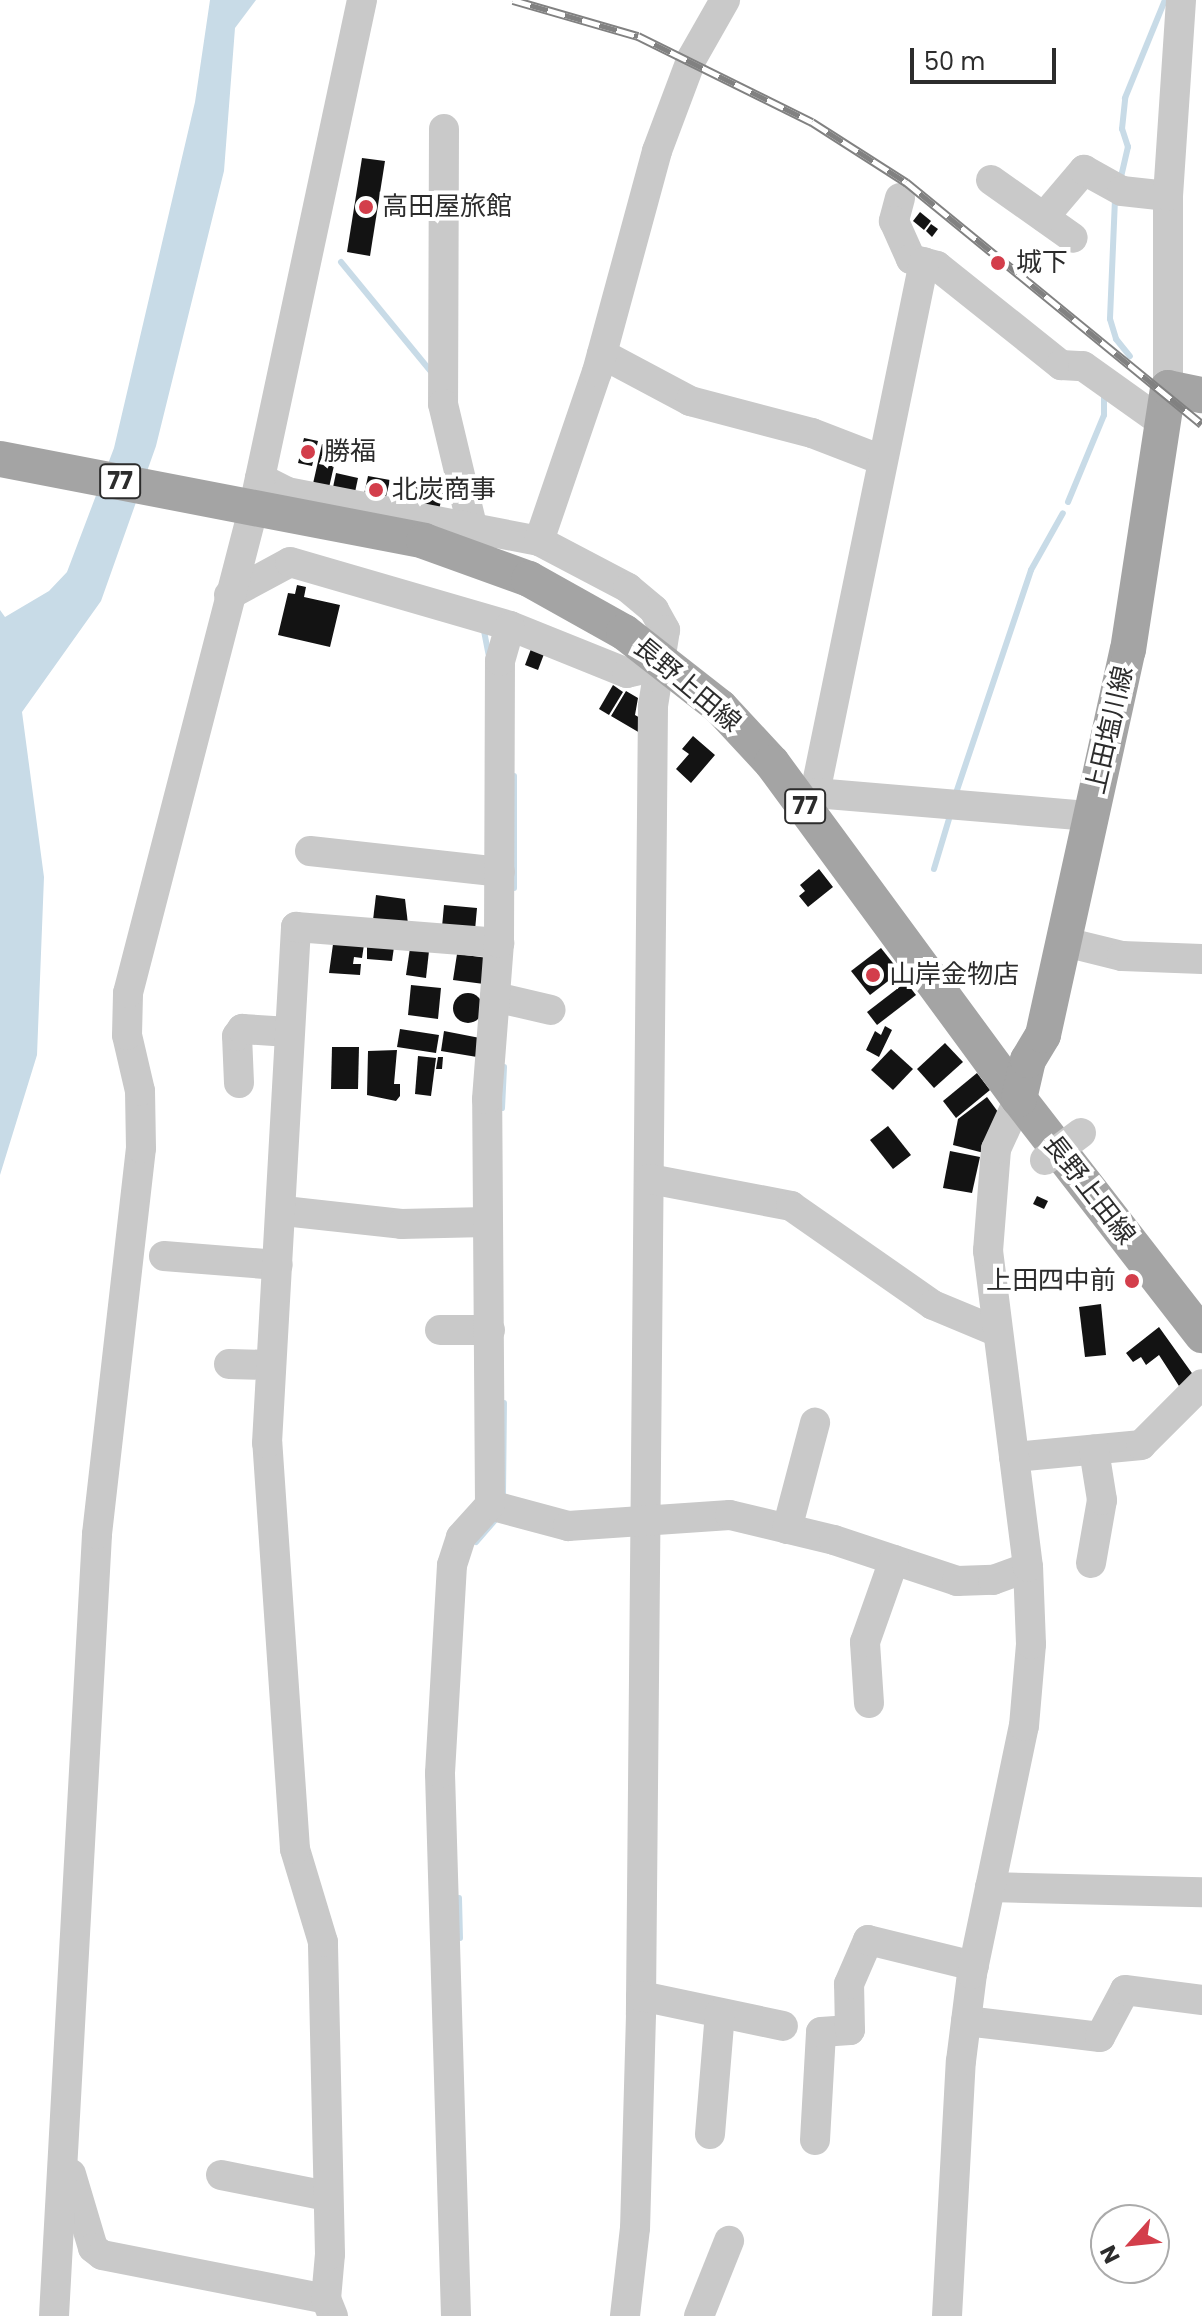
<!DOCTYPE html>
<meta charset="utf-8">
<style>
body{margin:0}
#map{position:relative;width:1202px;height:2316px;overflow:hidden;background:#fff;font-family:Poppins,"Noto Sans JP",sans-serif}
div>[style]{position:absolute}
[style*='--x']{left:calc(var(--x)*1px);top:calc(var(--y)*1px);width:calc(var(--w)*1px);rotate:calc(var(--a)*1deg)}
.water>*{inset:0;background:#c8dbe7}
.stream>*{height:6px;margin:-3px;padding:0 3px;transform-origin:3px;border-radius:3px;background:#c8dbe7}
.building>*{inset:0;background:#131313}
.round{border-radius:50%}
.minor>*{height:30px;margin:-15px;padding:0 15px;transform-origin:15px;border-radius:15px;background:#c9c9c9}
.major>*{height:36px;margin:-18px;padding:0 18px;transform-origin:18px;border-radius:18px;background:#a4a4a4}
.rail>*{height:9px;margin-top:-4.5px;transform-origin:0;background:repeating-linear-gradient(90deg,#fff 0 18px,#818181 0 36px);box-sizing:border-box;border-block:2px solid #818181}
.minor-bridge>*{height:30px;margin:-15px;padding:0 15px;transform-origin:15px;border-radius:15px;background:#c9c9c9}
.dots>*{width:22px;height:22px;translate:-50% -50%;box-sizing:border-box;border:4px solid #fff;border-radius:50%}
span{translate:-50% -50%;white-space:nowrap;text-align:center;line-height:1.15;-webkit-text-stroke:8px #fff;paint-order:stroke}
.shield-label span{padding:2px 6px;background:#fff;border:2px solid;border-radius:6px;-webkit-text-stroke-width:0}
.shield-label{font-size:24px;color:#2c2c2c;font-weight:700}
.poi-label{font-size:26px;color:#2c2c2c}
.left{translate:0 -50%;text-align:left}
.right{translate:-100% -50%;text-align:right}
.street-label{font-size:26px;color:#2c2c2c}
.north{position:absolute;left:1090px;top:2204px;width:80px;height:80px;box-sizing:border-box;background:#fff;border:2px solid #ababab;border-radius:50%;rotate:243deg;font-size:22px;font-weight:700;line-height:32px;text-align:center;color:#2c2c2c}
.north::after{content:'';display:block;margin:auto;width:28px;height:36px;background:#d33e4b;clip-path:polygon(50% 0,100% 100%,50% 72%,0 100%)}
.scale{position:absolute;left:910px;top:48px;width:146px;height:36px;box-sizing:border-box;border:4px solid #2c2c2c;border-top:0;padding-left:10px;font-size:24px;line-height:28px;white-space:nowrap;color:#2c2c2c;-webkit-text-stroke:6px #fff;paint-order:stroke}
</style>
<div id="map">
<div class="water">
<div style="clip-path:polygon(210px 0,256px 0,235px 28px,224px 171px,156px 446px,101px 601px,22px 712px,44px 877px,37px 1055px,0 1175px,0 610px,5px 617px,49px 591px,67px 572px,114px 448px,195px 102px)"></div>
</div>
<div class="stream">
<div style="--x:1121;--y:177;--w:31;--a:-77"></div>
<div style="--x:1128;--y:147;--w:19;--a:-108"></div>
<div style="--x:1122;--y:129;--w:31;--a:-84"></div>
<div style="--x:1125;--y:98;--w:106;--a:-67.8"></div>
<div style="--x:1115;--y:199;--w:120;--a:92.4"></div>
<div style="--x:1110;--y:319;--w:21;--a:73"></div>
<div style="--x:1116;--y:339;--w:22;--a:51"></div>
<div style="--x:341;--y:262;--w:145;--a:50.6"></div>
<div style="--x:1068;--y:502;--w:94;--a:-67.5"></div>
<div style="--x:1104;--y:415;--w:20;--a:-90"></div>
<div style="--x:484;--y:631;--w:26;--a:79"></div>
<div style="--x:955;--y:796;--w:238;--a:-71.4"></div>
<div style="--x:1031;--y:570;--w:65;--a:-60.7"></div>
<div style="--x:934;--y:869;--w:52;--a:-73.3"></div>
<div style="--x:514;--y:888;--w:112;--a:-90"></div>
<div style="--x:502;--y:1108;--w:41;--a:-87.2"></div>
<div style="--x:503;--y:1495;--w:92;--a:-89.4"></div>
<div style="--x:476;--y:1542;--w:32;--a:-49"></div>
<div style="--x:459;--y:1898;--w:40;--a:88.6"></div>
</div>
<div class="building">
<div style="clip-path:polygon(362px 158px,385px 161px,370px 256px,347px 252px)"></div>
<div style="clip-path:polygon(920px 212px,931px 221px,924px 230px,913px 221px)"></div>
<div style="clip-path:polygon(931px 224px,938px 229px,932px 237px,926px 231px)"></div>
<div style="clip-path:polygon(304px 438px,318px 441px,312px 466px,298px 463px)"></div>
<div style="clip-path:polygon(322px 444px,338px 448px,328px 492px,312px 488px)"></div>
<div style="clip-path:polygon(336px 473px,358px 478px,354px 497px,332px 492px)"></div>
<div style="clip-path:polygon(368px 476px,390px 480px,384px 505px,363px 499px)"></div>
<div style="clip-path:polygon(403px 484px,443px 493px,438px 514px,398px 505px)"></div>
<div style="clip-path:polygon(297px 585px,306px 587px,304px 597px,340px 605px,330px 647px,278px 635px,288px 593px,295px 594px)"></div>
<div style="clip-path:polygon(531px 649px,544px 654px,538px 670px,525px 665px)"></div>
<div style="clip-path:polygon(613px 685px,623px 692px,609px 715px,599px 709px)"></div>
<div style="clip-path:polygon(626px 691px,638px 698px,635px 715px,647px 722px,640px 733px,611px 716px)"></div>
<div style="clip-path:polygon(693px 736px,715px 755px,691px 783px,676px 769px,689px 754px,682px 749px)"></div>
<div style="clip-path:polygon(819px 869px,833px 887px,808px 907px,799px 896px,805px 891px,800px 885px)"></div>
<div style="clip-path:polygon(376px 895px,405px 899px,408px 924px,373px 920px)"></div>
<div style="clip-path:polygon(444px 905px,477px 908px,475px 930px,442px 927px)"></div>
<div style="clip-path:polygon(334px 937px,365px 938px,362px 958px,354px 957px,353px 964px,361px 964px,360px 975px,329px 973px)"></div>
<div style="clip-path:polygon(367px 938px,394px 947px,392px 961px,367px 959px)"></div>
<div style="clip-path:polygon(410px 948px,429px 951px,426px 978px,406px 975px)"></div>
<div style="clip-path:polygon(881px 948px,900px 972px,870px 995px,851px 971px)"></div>
<div style="clip-path:polygon(457px 954px,488px 958px,484px 984px,453px 980px)"></div>
<div style="clip-path:polygon(906px 982px,916px 995px,877px 1025px,867px 1012px)"></div>
<div style="clip-path:polygon(411px 985px,441px 988px,438px 1019px,408px 1015px)"></div>
<div class="round" style="left:453px;top:993px;width:30px;height:30px"></div>
<div style="clip-path:polygon(885px 1026px,892px 1030px,879px 1057px,866px 1050px,875px 1031px,881px 1035px)"></div>
<div style="clip-path:polygon(400px 1029px,439px 1035px,436px 1053px,397px 1047px)"></div>
<div style="clip-path:polygon(444px 1031px,480px 1038px,477px 1057px,441px 1051px)"></div>
<div style="clip-path:polygon(945px 1043px,963px 1062px,934px 1088px,917px 1069px)"></div>
<div style="clip-path:polygon(332px 1047px,359px 1047px,358px 1089px,331px 1089px)"></div>
<div style="clip-path:polygon(891px 1049px,913px 1069px,893px 1090px,871px 1070px)"></div>
<div style="clip-path:polygon(397px 1050px,394px 1084px,400px 1084px,400px 1096px,396px 1101px,367px 1095px,368px 1051px)"></div>
<div style="clip-path:polygon(418px 1056px,436px 1058px,431px 1096px,415px 1094px)"></div>
<div style="clip-path:polygon(438px 1057px,443px 1057px,442px 1069px,436px 1069px)"></div>
<div style="clip-path:polygon(977px 1073px,990px 1090px,956px 1118px,943px 1101px)"></div>
<div style="clip-path:polygon(987px 1097px,1001px 1116px,984px 1153px,953px 1145px,958px 1119px)"></div>
<div style="clip-path:polygon(888px 1126px,911px 1155px,893px 1169px,870px 1140px)"></div>
<div style="clip-path:polygon(950px 1151px,980px 1157px,972px 1193px,943px 1188px)"></div>
<div style="clip-path:polygon(1037px 1196px,1048px 1201px,1044px 1209px,1033px 1204px)"></div>
<div style="clip-path:polygon(1101px 1304px,1106px 1355px,1085px 1357px,1079px 1307px)"></div>
<div style="clip-path:polygon(1159px 1327px,1194px 1376px,1179px 1386px,1159px 1355px,1146px 1365px,1141px 1357px,1133px 1362px,1126px 1353px)"></div>
</div>
<div class="minor">
<div style="--x:444;--y:129;--w:275;--a:90.2"></div>
<div style="--x:443;--y:404;--w:125;--a:76.6"></div>
<div style="--x:991;--y:180;--w:100;--a:35.3"></div>
<div style="--x:900;--y:198;--w:24;--a:105"></div>
<div style="--x:894;--y:221;--w:42;--a:65.9"></div>
<div style="--x:911;--y:259;--w:27;--a:15"></div>
<div style="--x:937;--y:266;--w:159;--a:38.6"></div>
<div style="--x:1061;--y:365;--w:22;--a:3"></div>
<div style="--x:1083;--y:366;--w:98;--a:35.5"></div>
<div style="--x:1044;--y:217;--w:62;--a:-49.6"></div>
<div style="--x:1084;--y:170;--w:43;--a:28.9"></div>
<div style="--x:1122;--y:191;--w:46;--a:6.2"></div>
<div style="--x:602;--y:354;--w:100;--a:28.1"></div>
<div style="--x:690;--y:401;--w:126;--a:14.7"></div>
<div style="--x:812;--y:433;--w:75;--a:21.1"></div>
<div style="--x:1168;--y:388;--w:192;--a:-90"></div>
<div style="--x:1168;--y:196;--w:196;--a:-86.2"></div>
<div style="--x:260;--y:478;--w:30;--a:27"></div>
<div style="--x:287;--y:492;--w:257;--a:11"></div>
<div style="--x:539;--y:541;--w:101;--a:27.8"></div>
<div style="--x:628;--y:588;--w:34;--a:40"></div>
<div style="--x:654;--y:610;--w:23;--a:61"></div>
<div style="--x:665;--y:630;--w:77;--a:99"></div>
<div style="--x:653;--y:706;--w:1309;--a:90.53"></div>
<div style="--x:641;--y:2015;--w:213;--a:91.6"></div>
<div style="--x:635;--y:2228;--w:89;--a:96.5"></div>
<div style="--x:539;--y:541;--w:179;--a:-71.1"></div>
<div style="--x:597;--y:372;--w:229;--a:-74.8"></div>
<div style="--x:657;--y:151;--w:99;--a:-69.4"></div>
<div style="--x:692;--y:58;--w:67;--a:-60.4"></div>
<div style="--x:229;--y:595;--w:69;--a:-28.4"></div>
<div style="--x:290;--y:562;--w:229;--a:16.2"></div>
<div style="--x:510;--y:626;--w:126;--a:21.9"></div>
<div style="--x:627;--y:673;--w:37;--a:-13"></div>
<div style="--x:815;--y:793;--w:542;--a:-78.4"></div>
<div style="--x:803;--y:802;--w:15;--a:-37"></div>
<div style="--x:815;--y:793;--w:276;--a:4.8"></div>
<div style="--x:310;--y:851;--w:191;--a:6.3"></div>
<div style="--x:1065;--y:942;--w:59;--a:13.8"></div>
<div style="--x:1122;--y:956;--w:80;--a:2.1"></div>
<div style="--x:495;--y:997;--w:57;--a:13.1"></div>
<div style="--x:239;--y:1083;--w:47;--a:-92.4"></div>
<div style="--x:237;--y:1036;--w:9;--a:-54"></div>
<div style="--x:242;--y:1029;--w:47;--a:3.7"></div>
<div style="--x:650;--y:1179;--w:144;--a:10.8"></div>
<div style="--x:791;--y:1206;--w:173;--a:34.9"></div>
<div style="--x:933;--y:1305;--w:70;--a:22.6"></div>
<div style="--x:284;--y:1211;--w:118;--a:6.3"></div>
<div style="--x:401;--y:1224;--w:85;--a:-1.3"></div>
<div style="--x:164;--y:1256;--w:114;--a:4.5"></div>
<div style="--x:440;--y:1330;--w:50;--a:0"></div>
<div style="--x:229;--y:1364;--w:42;--a:1.4"></div>
<div style="--x:1014;--y:1457;--w:128;--a:-5.4"></div>
<div style="--x:1141;--y:1445;--w:86;--a:-45"></div>
<div style="--x:490;--y:1505;--w:81;--a:15.1"></div>
<div style="--x:568;--y:1526;--w:162;--a:-3.9"></div>
<div style="--x:730;--y:1515;--w:107;--a:13.5"></div>
<div style="--x:834;--y:1540;--w:130;--a:18.4"></div>
<div style="--x:957;--y:1581;--w:36;--a:-2"></div>
<div style="--x:993;--y:1580;--w:37;--a:-20"></div>
<div style="--x:787;--y:1529;--w:110;--a:-75.2"></div>
<div style="--x:1091;--y:1563;--w:64;--a:-80.1"></div>
<div style="--x:1102;--y:1500;--w:51;--a:-99.1"></div>
<div style="--x:869;--y:1703;--w:61;--a:-93.8"></div>
<div style="--x:865;--y:1642;--w:87;--a:-70.5"></div>
<div style="--x:990;--y:1887;--w:212;--a:1.4"></div>
<div style="--x:641;--y:1996;--w:145;--a:11.9"></div>
<div style="--x:966;--y:2021;--w:135;--a:6.8"></div>
<div style="--x:1100;--y:2037;--w:53;--a:-62"></div>
<div style="--x:1125;--y:1990;--w:78;--a:7.4"></div>
<div style="--x:710;--y:2134;--w:121;--a:-85.3"></div>
<div style="--x:815;--y:2140;--w:108;--a:-86.8"></div>
<div style="--x:821;--y:2032;--w:29;--a:-4"></div>
<div style="--x:850;--y:2030;--w:46;--a:-91.2"></div>
<div style="--x:849;--y:1984;--w:48;--a:-66.6"></div>
<div style="--x:868;--y:1940;--w:109;--a:13.8"></div>
<div style="--x:71;--y:2174;--w:77;--a:73.4"></div>
<div style="--x:93;--y:2248;--w:11;--a:38"></div>
<div style="--x:102;--y:2255;--w:228;--a:11.1"></div>
<div style="--x:221;--y:2175;--w:108;--a:11.2"></div>
<div style="--x:54;--y:2316;--w:783;--a:-86.85"></div>
<div style="--x:97;--y:1534;--w:388;--a:-83.5"></div>
<div style="--x:141;--y:1148;--w:57;--a:-91"></div>
<div style="--x:140;--y:1091;--w:57;--a:-103.1"></div>
<div style="--x:127;--y:1035;--w:42;--a:-88.6"></div>
<div style="--x:128;--y:993;--w:503;--a:-75.49"></div>
<div style="--x:254;--y:506;--w:517;--a:-77.95"></div>
<div style="--x:333;--y:2316;--w:18;--a:-112"></div>
<div style="--x:326;--y:2299;--w:45;--a:-84.9"></div>
<div style="--x:330;--y:2254;--w:312;--a:-91.3"></div>
<div style="--x:323;--y:1942;--w:97;--a:-106.8"></div>
<div style="--x:295;--y:1849;--w:407;--a:-93.9"></div>
<div style="--x:267;--y:1443;--w:517;--a:-86.78"></div>
<div style="--x:296;--y:927;--w:204;--a:4.5"></div>
<div style="--x:456;--y:2316;--w:543;--a:-91.69"></div>
<div style="--x:440;--y:1773;--w:208;--a:-86.7"></div>
<div style="--x:452;--y:1565;--w:29;--a:-72"></div>
<div style="--x:461;--y:1537;--w:43;--a:-47.8"></div>
<div style="--x:490;--y:1505;--w:406;--a:-90.4"></div>
<div style="--x:487;--y:1099;--w:156;--a:-85.6"></div>
<div style="--x:499;--y:943;--w:282;--a:-89.8"></div>
<div style="--x:500;--y:661;--w:36;--a:-74"></div>
<div style="--x:699;--y:2316;--w:81;--a:-68.2"></div>
<div style="--x:947;--y:2316;--w:255;--a:-86.9"></div>
<div style="--x:961;--y:2061;--w:88;--a:-82.8"></div>
<div style="--x:972;--y:1974;--w:253;--a:-78.2"></div>
<div style="--x:1024;--y:1726;--w:82;--a:-85.1"></div>
<div style="--x:1031;--y:1644;--w:77;--a:-92.2"></div>
<div style="--x:1028;--y:1567;--w:319;--a:-97.2"></div>
<div style="--x:988;--y:1251;--w:102;--a:-85.5"></div>
<div style="--x:996;--y:1149;--w:55;--a:-65.3"></div>
</div>
<div class="major">
<div style="--x:0;--y:459;--w:432;--a:10.9"></div>
<div style="--x:424;--y:541;--w:112;--a:19.9"></div>
<div style="--x:529;--y:579;--w:109;--a:29.2"></div>
<div style="--x:624;--y:632;--w:122;--a:38"></div>
<div style="--x:720;--y:707;--w:76;--a:47.1"></div>
<div style="--x:772;--y:763;--w:417;--a:53.7"></div>
<div style="--x:1019;--y:1099;--w:299;--a:52.2"></div>
<div style="--x:1019;--y:1099;--w:40;--a:-77"></div>
<div style="--x:1028;--y:1060;--w:29;--a:-59"></div>
<div style="--x:1043;--y:1035;--w:394;--a:-77.6"></div>
<div style="--x:1128;--y:650;--w:265;--a:-81.3"></div>
<div style="--x:1168;--y:388;--w:35;--a:12"></div>
</div>
<div class="rail">
<div style="--x:513;--y:0;--w:130;--a:16.1"></div>
<div style="--x:638;--y:36;--w:194;--a:26.3"></div>
<div style="--x:812;--y:122;--w:112;--a:32.6"></div>
<div style="--x:906;--y:182;--w:382;--a:39.3"></div>
</div>
<div class="minor-bridge">
<div style="--x:1045;--y:1160;--w:45;--a:-36.9"></div>
</div>
<div class="dots">
<div style="left:366px;top:207px;background:#d33e4b"></div>
<div style="left:998px;top:263px;background:#d33e4b"></div>
<div style="left:308px;top:452px;background:#d33e4b"></div>
<div style="left:376px;top:490px;background:#d33e4b"></div>
<div style="left:873px;top:975px;background:#d33e4b"></div>
<div style="left:1132px;top:1281px;background:#d33e4b"></div>
</div>
<div class="shield-label">
<span style="left:120px;top:481px">77</span>
<span style="left:805px;top:806px">77</span>
</div>
<div class="poi-label">
<span class="left" style="left:382px;top:207px">高田屋旅館</span>
<span class="left" style="left:1016px;top:263px">城下</span>
<span class="left" style="left:324px;top:452px">勝福</span>
<span class="left" style="left:392px;top:490px">北炭商事</span>
<span class="left" style="left:889px;top:975px">山岸金物店</span>
<span class="right" style="left:1116px;top:1281px">上田四中前</span>
</div>
<div class="street-label">
<span style="left:687px;top:685px;rotate:40deg">長野上田線</span>
<span style="left:1110px;top:730px;rotate:-77deg">上田塩川線</span>
<span style="left:1089px;top:1190px;rotate:52deg">長野上田線</span>
</div>
<div class="north">N</div>
<div class="scale">50 m</div>
</div>
